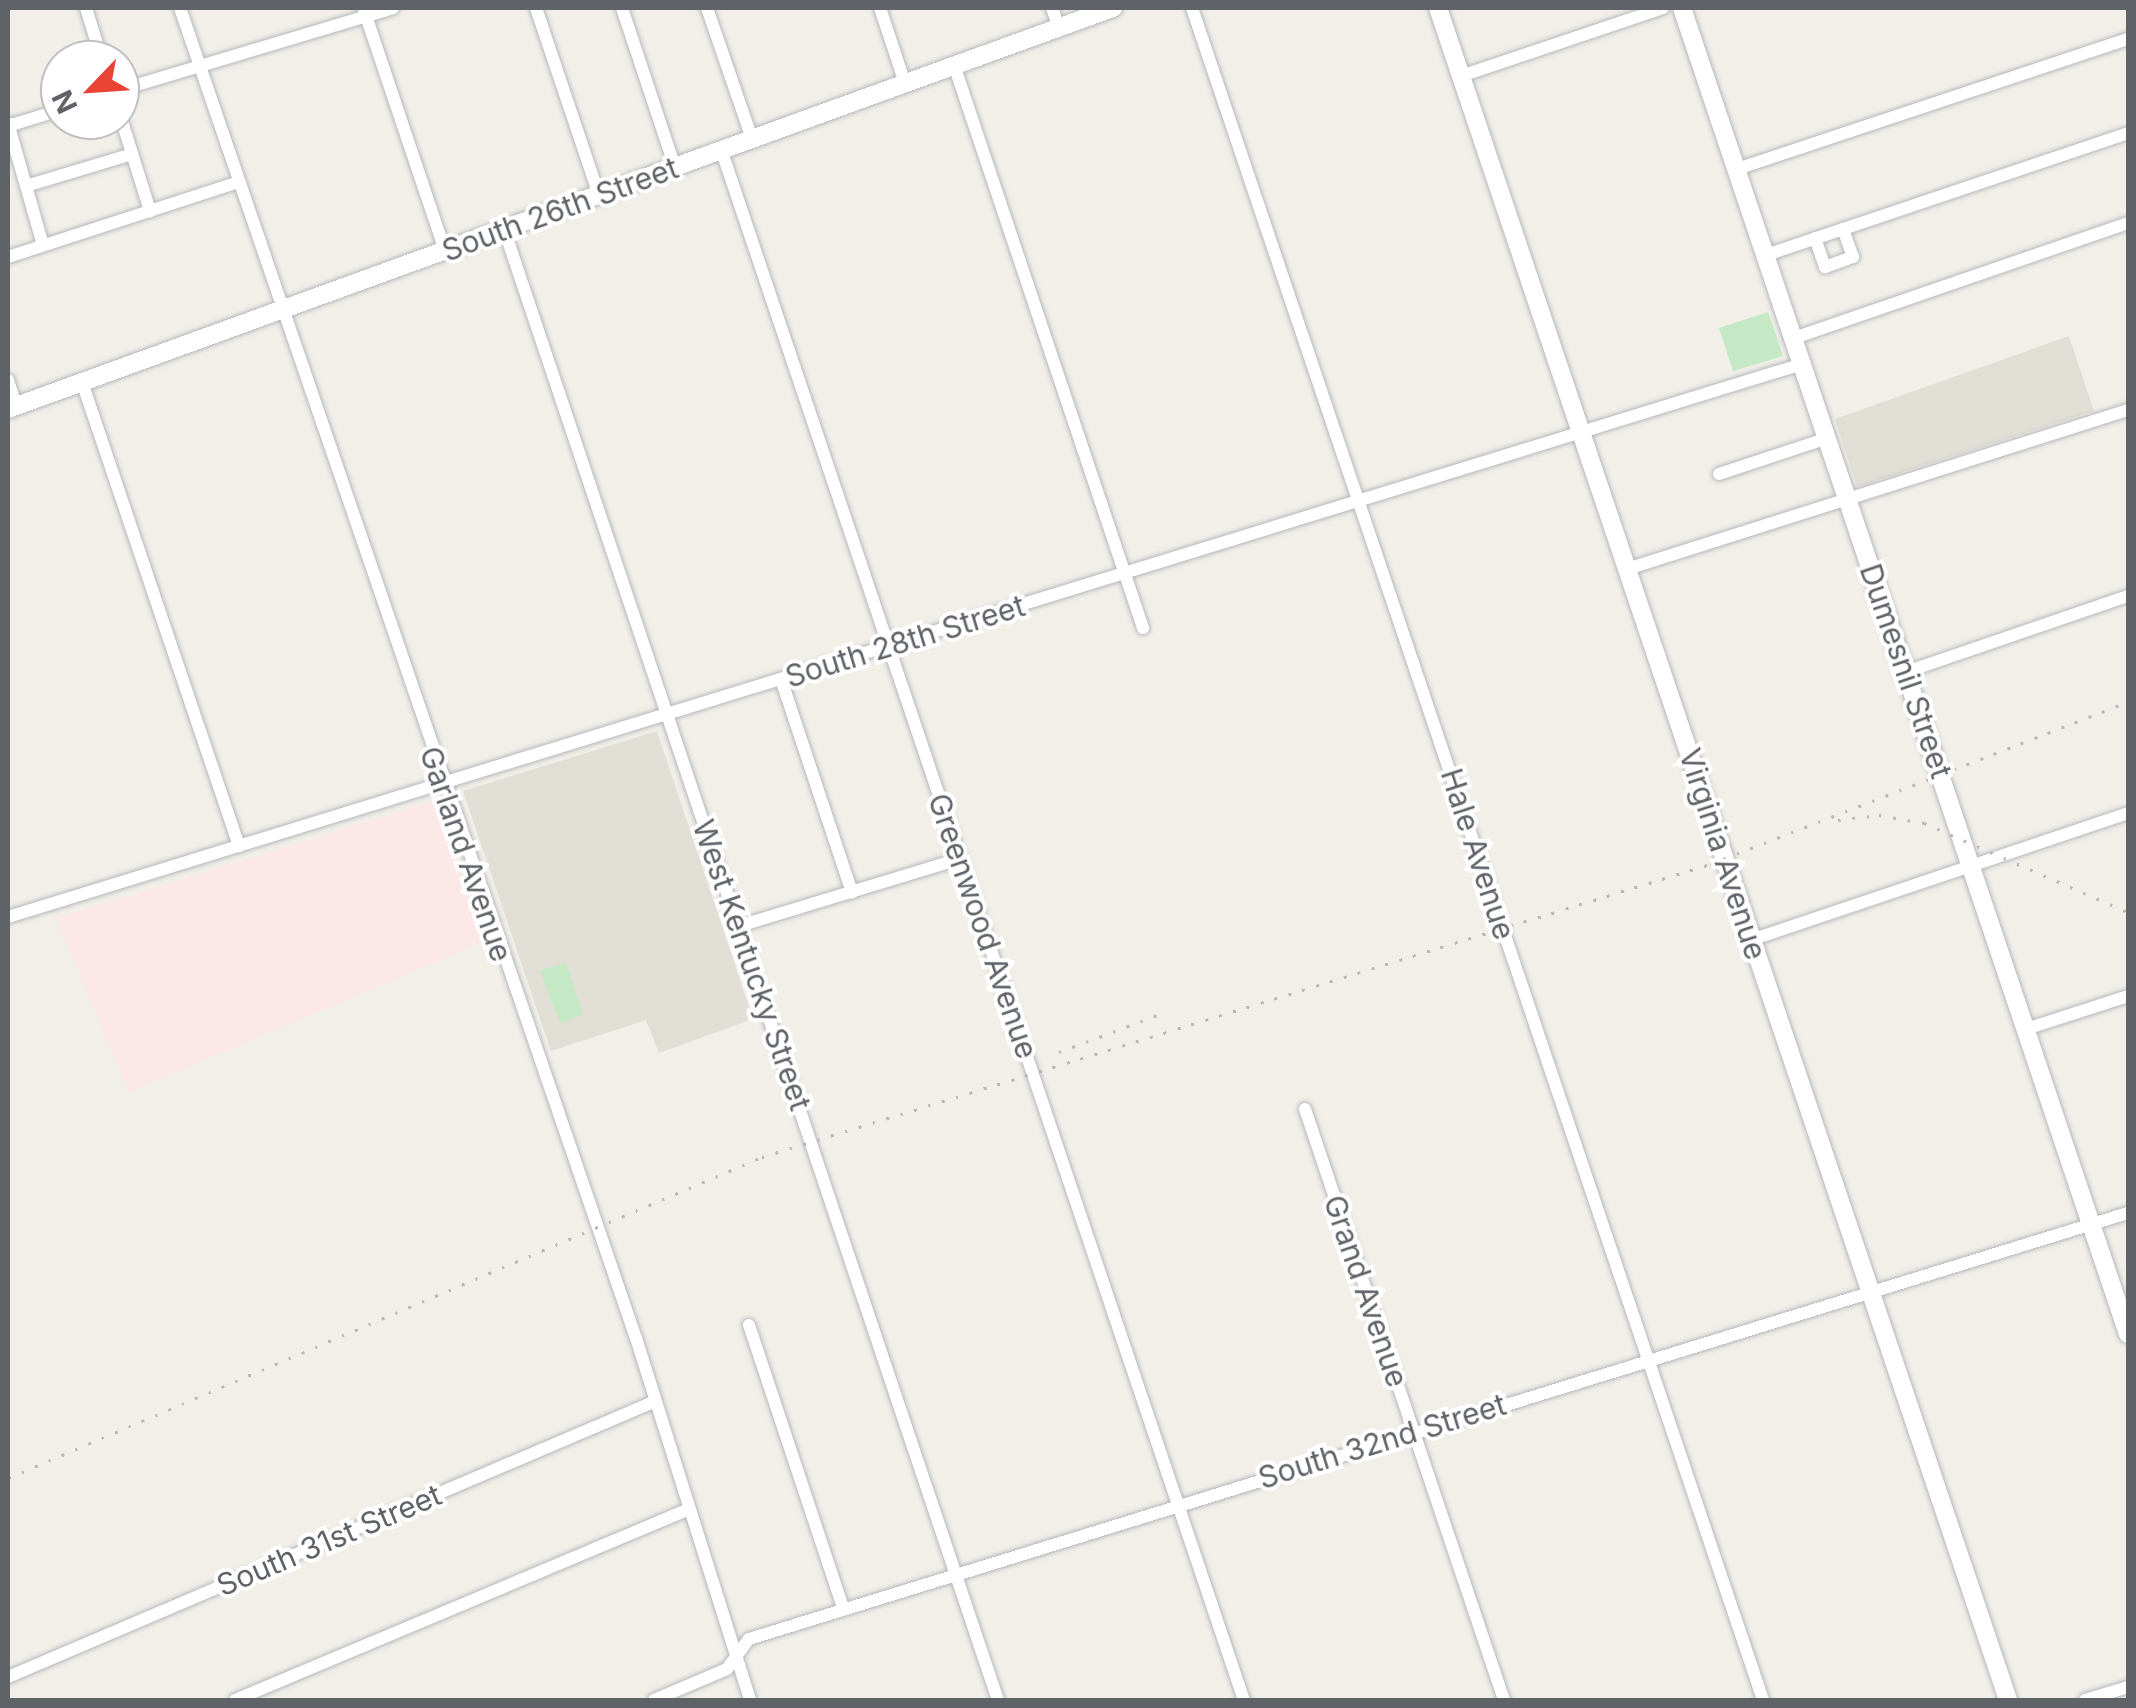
<!DOCTYPE html>
<style>
body{margin:0}
#map{position:relative;width:2136px;height:1708px;overflow:hidden;background:#f1efe8;font-family:Inter,sans-serif}
div>[style]{position:absolute}
[style*='--x']{left:calc(var(--x)*1px);top:calc(var(--y)*1px);width:calc(var(--w)*1px);rotate:calc(var(--a)*1deg)}
.education>*{inset:0;background:#e1ded6}
.medical>*{inset:0;background:#fce8e6}
.green>*{inset:0;background:#c5e8c5}
.roads{filter:drop-shadow(0 0 2px #b5b8bc) drop-shadow(0 0 2px #b5b8bc)}
.street>*{height:12px;margin:-6px;padding:0 6px;transform-origin:6px;border-radius:6px;background:#fff}
.secondary>*{height:18px;margin:-9px;padding:0 9px;transform-origin:9px;border-radius:9px;background:#fff}
.rail>*{height:2.5px;margin-top:-1.25px;transform-origin:0;background:repeating-linear-gradient(90deg,#b6b7b8 0 2.5px,transparent 0 14.5px)}
span{translate:-50% -50%;white-space:nowrap;text-align:center;line-height:1.15;-webkit-text-stroke:8px #fff;paint-order:stroke}
.street-label{font-size:30px;color:#5f6368}
.frame{position:absolute;inset:0;border:10px solid #5f6368;pointer-events:none}
.north{position:absolute;left:40px;top:40px;width:100px;height:100px;box-sizing:border-box;background:#fff;border:2px solid #bfc1c3;border-radius:50%;rotate:245deg;font-size:28px;font-weight:700;line-height:40px;text-align:center;color:#5f6368}
.north::after{content:'';display:block;margin:auto;width:35px;height:45px;background:#ea4335;clip-path:polygon(50% 0,100% 100%,50% 72%,0 100%)}
</style>
<div id="map">
<div class="education">
<div style="clip-path:polygon(2069px 336px,2094px 411px,1857px 487px,1835px 419px)"></div>
<div style="clip-path:polygon(657px 731px,753px 1019px,659px 1053px,646px 1020px,551px 1051px,463px 791px)"></div>
</div>
<div class="medical">
<div style="clip-path:polygon(436px 800px,485px 941px,129px 1092px,56px 918px)"></div>
</div>
<div class="green">
<div style="clip-path:polygon(1768px 312px,1783px 356px,1733px 371px,1719px 328px)"></div>
<div style="clip-path:polygon(566px 962px,583px 1015px,560px 1023px,540px 971px)"></div>
</div>
<div class="roads">
<div class="street">
<div style="--x:86;--y:8;--w:54;--a:72.9"></div>
<div style="--x:180;--y:8;--w:1406;--a:71.08"></div>
<div style="--x:636;--y:1338;--w:380;--a:72.5"></div>
<div style="--x:536;--y:8;--w:197;--a:71.4"></div>
<div style="--x:622;--y:8;--w:168;--a:71.6"></div>
<div style="--x:707;--y:8;--w:139;--a:71"></div>
<div style="--x:880;--y:8;--w:79;--a:71.6"></div>
<div style="--x:1052;--y:8;--w:20;--a:70"></div>
<div style="--x:1192;--y:8;--w:1786;--a:71.35"></div>
<div style="--x:364;--y:10;--w:253;--a:71.4"></div>
<div style="--x:954;--y:65;--w:594;--a:71.44"></div>
<div style="--x:1461;--y:76;--w:213;--a:-18.6"></div>
<div style="--x:120;--y:90;--w:285;--a:-16.7"></div>
<div style="--x:120;--y:115;--w:101;--a:72.6"></div>
<div style="--x:8;--y:123;--w:127;--a:74"></div>
<div style="--x:8;--y:126;--w:54;--a:-17.1"></div>
<div style="--x:722;--y:152;--w:1634;--a:71.37"></div>
<div style="--x:1737;--y:169;--w:412;--a:-18.4"></div>
<div style="--x:26;--y:186;--w:111;--a:-16.8"></div>
<div style="--x:504;--y:229;--w:1552;--a:71.44"></div>
<div style="--x:1815;--y:238;--w:31;--a:71"></div>
<div style="--x:1825;--y:267;--w:30;--a:-20"></div>
<div style="--x:1853;--y:257;--w:30;--a:-110"></div>
<div style="--x:1766;--y:255;--w:382;--a:-18.6"></div>
<div style="--x:8;--y:257;--w:243;--a:-18"></div>
<div style="--x:1794;--y:338;--w:353;--a:-19"></div>
<div style="--x:8;--y:380;--w:27;--a:73"></div>
<div style="--x:82;--y:382;--w:490;--a:71.3"></div>
<div style="--x:1719;--y:474;--w:115;--a:-18.3"></div>
<div style="--x:1627;--y:569;--w:526;--a:-17.61"></div>
<div style="--x:1906;--y:672;--w:235;--a:-18.9"></div>
<div style="--x:781;--y:679;--w:225;--a:71.6"></div>
<div style="--x:8;--y:917;--w:1877;--a:-17.13"></div>
<div style="--x:739;--y:926;--w:231;--a:-16.9"></div>
<div style="--x:1751;--y:940;--w:398;--a:-18.6"></div>
<div style="--x:2026;--y:1029;--w:107;--a:-17.9"></div>
<div style="--x:1305;--y:1109;--w:624;--a:71.39"></div>
<div style="--x:749;--y:1325;--w:300;--a:71.6"></div>
<div style="--x:8;--y:1677;--w:699;--a:-23.08"></div>
<div style="--x:235;--y:1700;--w:488;--a:-22.8"></div>
<div style="--x:654;--y:1700;--w:79;--a:-23"></div>
<div style="--x:727;--y:1669;--w:37;--a:-54"></div>
<div style="--x:749;--y:1639;--w:1443;--a:-17.17"></div>
<div style="--x:2085;--y:1700;--w:45;--a:-16.8"></div>
</div>
<div class="secondary">
<div style="--x:1438;--y:8;--w:1785;--a:71.38"></div>
<div style="--x:1682;--y:8;--w:1399;--a:71.41"></div>
<div style="--x:8;--y:409;--w:1176;--a:-19.95"></div>
</div>
</div>
<div class="rail">
<div style="--x:1838;--y:820;--w:41;--a:-7"></div>
<div style="--x:1879;--y:815;--w:46;--a:10.1"></div>
<div style="--x:1924;--y:823;--w:223;--a:23.6"></div>
<div style="--x:1059;--y:1052;--w:108;--a:-20.6"></div>
<div style="--x:8;--y:1478;--w:819;--a:-23.06"></div>
<div style="--x:762;--y:1157;--w:992;--a:-17.17"></div>
<div style="--x:1710;--y:864;--w:448;--a:-21.2"></div>
</div>
<div class="street-label">
<span style="left:560px;top:209px;rotate:-20deg">South 26th Street</span>
<span style="left:905px;top:641px;rotate:-17deg">South 28th Street</span>
<span style="left:1906px;top:671px;rotate:71deg">Dumesnil Street</span>
<span style="left:466px;top:854px;rotate:71deg">Garland Avenue</span>
<span style="left:1478px;top:854px;rotate:72deg">Hale Avenue</span>
<span style="left:1723px;top:854px;rotate:72deg">Virginia Avenue</span>
<span style="left:983px;top:926px;rotate:71deg">Greenwood Avenue</span>
<span style="left:752px;top:965px;rotate:71deg">West Kentucky Street</span>
<span style="left:1366px;top:1291px;rotate:71deg">Grand Avenue</span>
<span style="left:1382px;top:1441px;rotate:-17deg">South 32nd Street</span>
<span style="left:329px;top:1540px;rotate:-23deg">South 31st Street</span>
</div>
<div class="frame"></div>
<div class="north">N</div>
</div>
